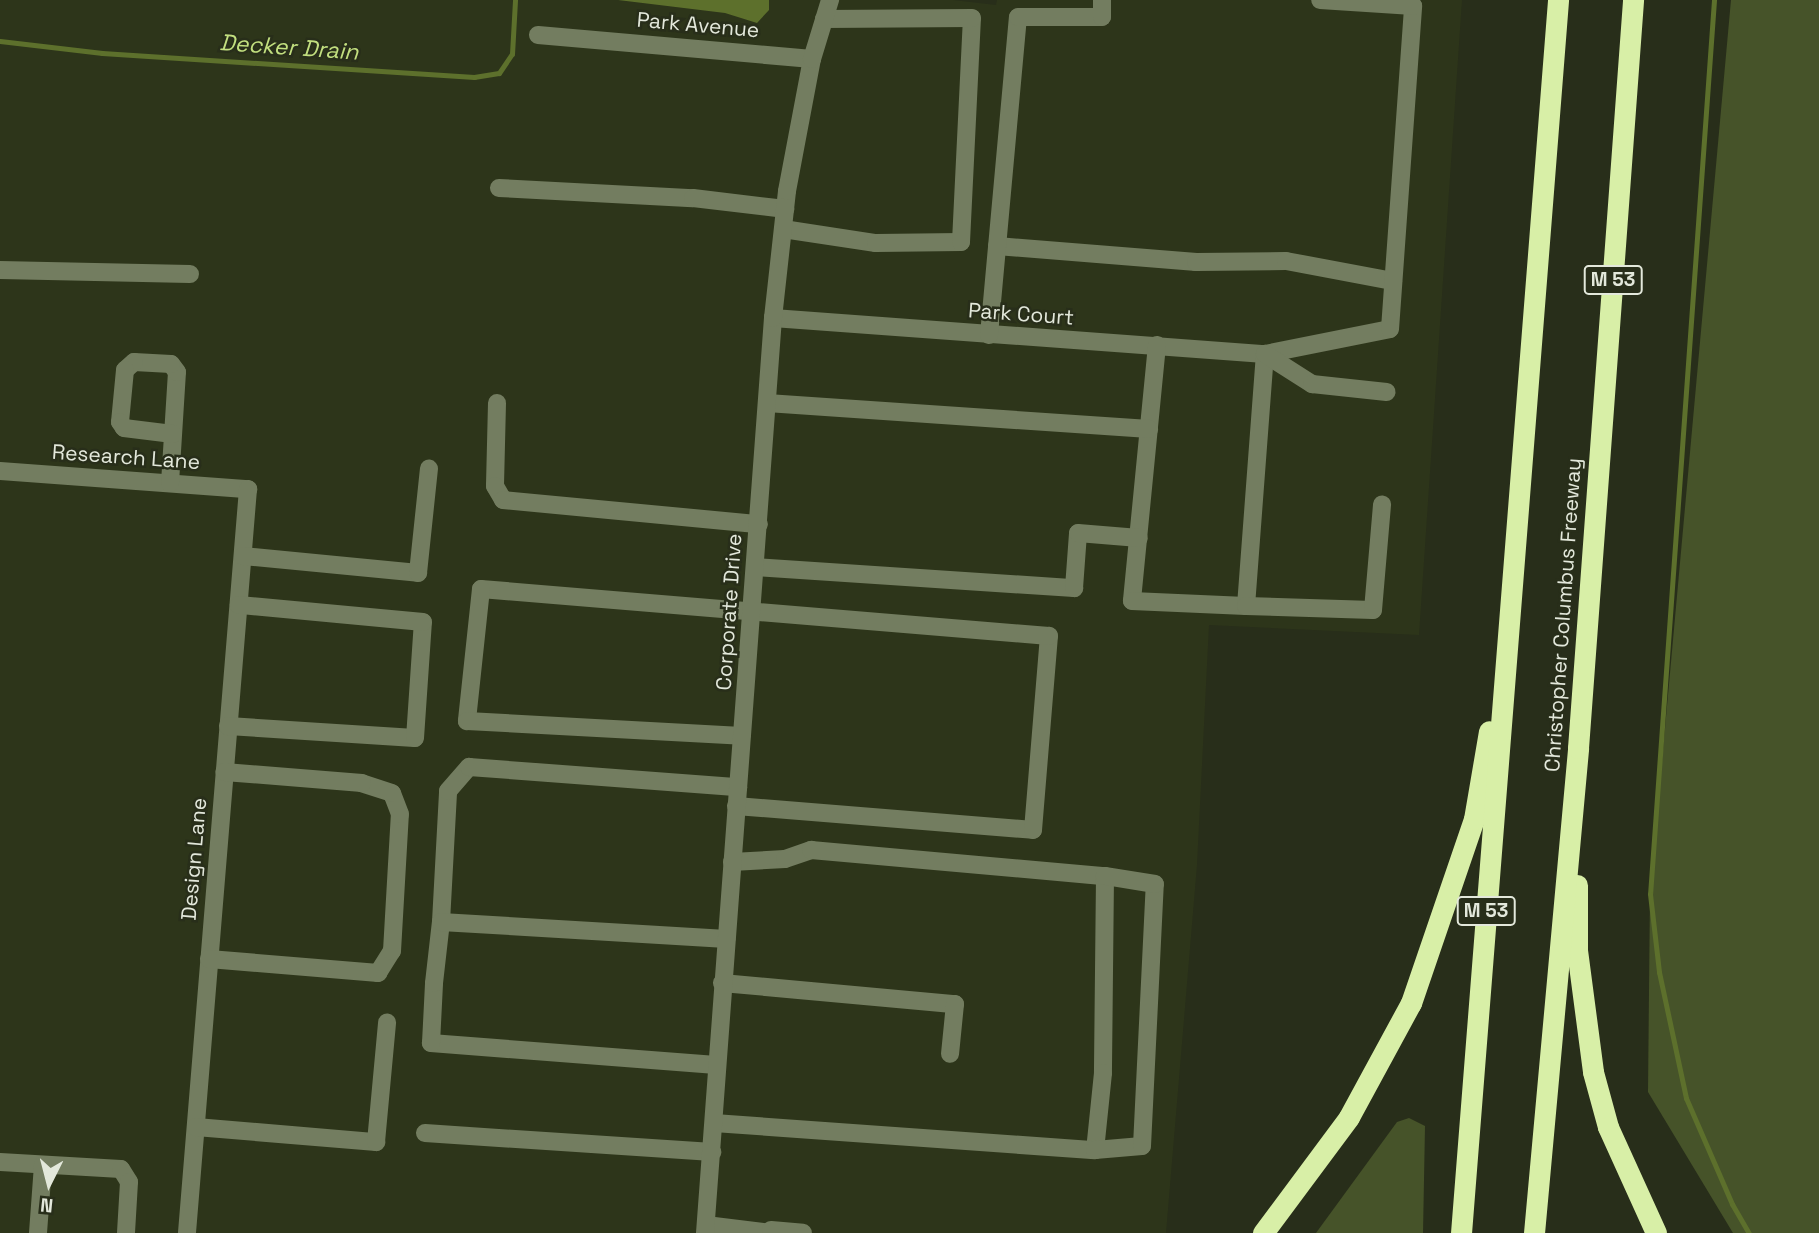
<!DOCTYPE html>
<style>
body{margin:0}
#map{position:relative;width:1819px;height:1233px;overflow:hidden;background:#282e1a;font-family:"Space Grotesk",sans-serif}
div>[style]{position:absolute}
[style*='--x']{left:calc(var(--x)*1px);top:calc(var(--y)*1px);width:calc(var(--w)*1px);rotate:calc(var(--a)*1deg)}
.built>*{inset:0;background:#2d351a}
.green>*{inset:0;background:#465329}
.water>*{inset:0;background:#5d702c}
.stream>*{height:5px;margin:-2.5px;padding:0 2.5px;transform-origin:2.5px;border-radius:2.5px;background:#5d702c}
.minor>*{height:18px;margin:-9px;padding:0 9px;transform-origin:9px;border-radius:9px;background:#737d60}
.highway>*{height:21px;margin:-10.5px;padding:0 10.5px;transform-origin:10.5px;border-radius:10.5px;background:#d8efa7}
span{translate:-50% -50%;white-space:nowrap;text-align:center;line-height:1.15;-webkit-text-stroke:5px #282e1a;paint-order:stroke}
.shield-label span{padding:2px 5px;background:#282e1a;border:2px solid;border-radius:5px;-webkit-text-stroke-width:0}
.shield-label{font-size:19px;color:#e3e8db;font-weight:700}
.street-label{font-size:21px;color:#e3e8db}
.water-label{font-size:23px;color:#c2df7f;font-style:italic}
.north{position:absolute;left:14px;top:1149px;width:70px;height:70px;-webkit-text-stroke:5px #282e1a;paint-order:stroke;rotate:186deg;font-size:19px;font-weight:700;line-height:28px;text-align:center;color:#e3e8db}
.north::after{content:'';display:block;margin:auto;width:24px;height:32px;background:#e3e8db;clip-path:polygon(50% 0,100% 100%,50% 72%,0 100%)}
</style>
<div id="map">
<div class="built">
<div style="clip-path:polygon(0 0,953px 0,996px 5px,997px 0,1462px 0,1419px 635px,1209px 625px,1197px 865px,1166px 1233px,0 1233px)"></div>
</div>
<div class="green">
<div style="clip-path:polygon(1731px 0,1819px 0,1819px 1233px,1733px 1233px,1648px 1092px,1650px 894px)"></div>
<div style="clip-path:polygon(1409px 1118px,1425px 1126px,1423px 1233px,1316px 1233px,1397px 1122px)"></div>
</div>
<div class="water">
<div style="clip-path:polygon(618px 0,769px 0,769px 10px,757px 23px,725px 13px)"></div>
</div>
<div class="stream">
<div style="--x:1714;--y:0;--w:896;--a:94.09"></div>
<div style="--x:1650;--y:894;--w:79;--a:83.4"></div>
<div style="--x:1659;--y:972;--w:129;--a:77.9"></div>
<div style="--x:1686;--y:1098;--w:116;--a:66.5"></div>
<div style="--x:1732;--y:1204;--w:34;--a:60"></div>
<div style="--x:0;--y:41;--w:103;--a:6.7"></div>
<div style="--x:102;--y:53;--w:373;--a:3.7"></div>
<div style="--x:474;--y:77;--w:25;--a:-9"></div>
<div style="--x:499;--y:73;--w:23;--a:-56"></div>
<div style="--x:512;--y:54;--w:54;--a:-86.8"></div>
</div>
<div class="minor">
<div style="--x:538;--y:35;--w:275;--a:5"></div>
<div style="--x:499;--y:188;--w:194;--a:3"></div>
<div style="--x:693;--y:198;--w:93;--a:6.8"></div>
<div style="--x:783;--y:229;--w:94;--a:8.6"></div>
<div style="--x:876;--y:243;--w:85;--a:-0.7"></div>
<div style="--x:961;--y:242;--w:224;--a:-87.2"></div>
<div style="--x:972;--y:18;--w:148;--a:179.6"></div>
<div style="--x:997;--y:246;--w:200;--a:4.6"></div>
<div style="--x:1196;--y:262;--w:90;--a:-0.6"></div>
<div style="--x:1286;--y:261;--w:109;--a:10.6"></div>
<div style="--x:0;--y:270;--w:190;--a:1.2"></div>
<div style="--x:773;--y:318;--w:493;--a:4.2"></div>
<div style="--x:1265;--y:354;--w:127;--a:-11.3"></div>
<div style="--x:1390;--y:329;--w:324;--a:-85.9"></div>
<div style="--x:1413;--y:6;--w:93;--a:-176.3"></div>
<div style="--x:989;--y:335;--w:319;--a:-84.8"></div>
<div style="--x:1018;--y:17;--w:84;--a:0"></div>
<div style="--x:1102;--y:17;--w:17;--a:-90"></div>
<div style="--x:1157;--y:345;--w:257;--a:95.6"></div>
<div style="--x:1132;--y:601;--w:114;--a:2.5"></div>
<div style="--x:1246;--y:606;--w:253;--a:-85.7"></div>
<div style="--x:1265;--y:354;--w:56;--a:32.6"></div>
<div style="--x:1312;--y:384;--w:75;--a:6.1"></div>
<div style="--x:497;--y:403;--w:83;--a:91.4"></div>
<div style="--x:495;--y:486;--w:16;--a:60"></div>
<div style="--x:503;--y:500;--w:257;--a:5.4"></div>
<div style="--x:767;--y:403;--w:383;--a:3.9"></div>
<div style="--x:0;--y:471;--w:249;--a:4.2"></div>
<div style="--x:248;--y:489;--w:746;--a:94.69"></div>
<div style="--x:170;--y:483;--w:111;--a:-86.4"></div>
<div style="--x:177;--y:372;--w:10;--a:-127"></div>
<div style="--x:171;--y:364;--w:37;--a:-177"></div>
<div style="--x:134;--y:362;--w:12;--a:138"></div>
<div style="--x:125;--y:370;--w:52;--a:95.5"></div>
<div style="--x:120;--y:422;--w:7;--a:56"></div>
<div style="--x:124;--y:428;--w:49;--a:7"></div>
<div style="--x:243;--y:556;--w:176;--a:5.5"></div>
<div style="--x:418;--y:573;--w:105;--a:-84"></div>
<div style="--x:756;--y:567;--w:319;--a:3.8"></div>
<div style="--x:1074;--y:588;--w:55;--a:-85.8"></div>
<div style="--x:1078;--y:533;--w:61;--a:4.7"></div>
<div style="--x:1246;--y:606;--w:127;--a:1.8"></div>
<div style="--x:1373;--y:610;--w:106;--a:-85.1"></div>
<div style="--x:228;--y:726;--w:187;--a:3.7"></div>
<div style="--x:415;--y:738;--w:116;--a:-86.1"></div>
<div style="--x:423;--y:622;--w:185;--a:-174.7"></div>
<div style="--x:736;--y:806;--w:298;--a:4.6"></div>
<div style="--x:1033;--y:830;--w:195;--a:-85.3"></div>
<div style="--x:1049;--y:636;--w:570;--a:-175.27"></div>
<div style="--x:481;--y:589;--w:133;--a:96.1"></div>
<div style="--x:467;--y:721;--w:275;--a:3.1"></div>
<div style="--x:732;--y:862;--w:53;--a:-3.2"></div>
<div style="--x:785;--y:859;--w:28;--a:-19"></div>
<div style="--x:811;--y:850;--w:295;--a:5.1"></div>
<div style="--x:1105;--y:876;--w:197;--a:90.6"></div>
<div style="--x:1103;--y:1073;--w:77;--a:95.9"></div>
<div style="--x:441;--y:922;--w:131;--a:-86.9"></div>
<div style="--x:448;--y:791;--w:32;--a:-49"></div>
<div style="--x:469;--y:767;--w:270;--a:4.3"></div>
<div style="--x:209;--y:959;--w:170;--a:4.7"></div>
<div style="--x:378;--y:973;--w:26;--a:-58"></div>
<div style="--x:392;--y:951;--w:137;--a:-86.7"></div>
<div style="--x:400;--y:814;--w:22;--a:-111"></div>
<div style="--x:392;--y:793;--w:32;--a:-162"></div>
<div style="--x:362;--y:783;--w:138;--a:-175.4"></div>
<div style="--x:722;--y:983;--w:234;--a:5.2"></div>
<div style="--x:955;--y:1004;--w:50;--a:95.7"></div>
<div style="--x:716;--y:1065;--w:286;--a:-175.6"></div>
<div style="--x:431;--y:1043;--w:60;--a:-87.1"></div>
<div style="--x:434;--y:983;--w:61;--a:-83.5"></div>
<div style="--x:441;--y:922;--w:286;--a:3.4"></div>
<div style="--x:714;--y:1123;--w:382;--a:4.1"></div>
<div style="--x:1095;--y:1150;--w:47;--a:-4.9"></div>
<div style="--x:1142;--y:1146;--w:262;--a:-87.2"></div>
<div style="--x:1155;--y:884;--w:51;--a:-170.9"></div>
<div style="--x:196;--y:1127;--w:181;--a:4.8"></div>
<div style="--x:376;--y:1142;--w:120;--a:-84.7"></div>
<div style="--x:425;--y:1133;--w:288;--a:3.8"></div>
<div style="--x:0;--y:1162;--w:121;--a:3.3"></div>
<div style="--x:121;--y:1169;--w:15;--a:58"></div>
<div style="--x:129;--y:1182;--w:51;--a:93.4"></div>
<div style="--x:706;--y:1225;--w:65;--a:7"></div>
<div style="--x:771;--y:1230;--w:32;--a:5"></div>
<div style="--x:38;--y:1233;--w:68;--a:-85.8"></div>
<div style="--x:705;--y:1233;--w:918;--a:-85.75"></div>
<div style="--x:773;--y:318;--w:128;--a:-83.7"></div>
<div style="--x:787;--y:191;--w:134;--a:-79.3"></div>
<div style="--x:812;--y:59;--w:62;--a:-73"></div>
</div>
<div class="highway">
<div style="--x:1577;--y:885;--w:65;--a:90"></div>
<div style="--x:1577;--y:950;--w:123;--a:82.5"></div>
<div style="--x:1593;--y:1072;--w:57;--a:74.7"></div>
<div style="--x:1608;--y:1127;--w:116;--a:65.6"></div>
<div style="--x:1263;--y:1233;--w:144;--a:-53.4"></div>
<div style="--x:1349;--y:1117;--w:130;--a:-61.5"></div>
<div style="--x:1411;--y:1003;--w:194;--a:-71.1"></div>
<div style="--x:1474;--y:819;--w:89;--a:-80.3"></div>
<div style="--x:1461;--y:1233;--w:1237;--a:-85.5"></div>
<div style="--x:1534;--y:1233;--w:487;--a:-84.8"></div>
<div style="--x:1578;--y:748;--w:750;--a:-85.79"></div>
</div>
<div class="shield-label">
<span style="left:1613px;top:280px">M 53</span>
<span style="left:1486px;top:911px">M 53</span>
</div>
<div class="street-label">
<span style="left:698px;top:25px;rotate:5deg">Park Avenue</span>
<span style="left:1021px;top:314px;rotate:4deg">Park Court</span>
<span style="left:126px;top:457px;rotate:4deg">Research Lane</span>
<span style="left:729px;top:612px;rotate:-86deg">Corporate Drive</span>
<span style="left:1563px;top:615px;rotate:-86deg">Christopher Columbus Freeway</span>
<span style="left:194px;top:859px;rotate:-85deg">Design Lane</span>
</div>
<div class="water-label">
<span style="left:289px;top:47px;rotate:4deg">Decker Drain</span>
</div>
<div class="north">N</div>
</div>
